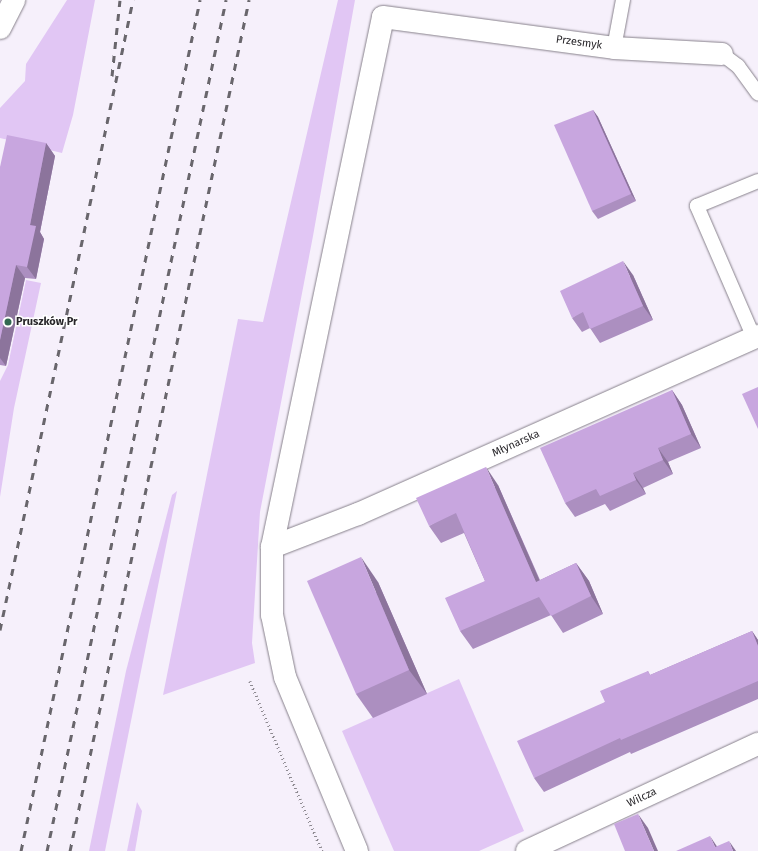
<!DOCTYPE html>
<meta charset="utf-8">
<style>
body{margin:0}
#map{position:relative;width:758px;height:851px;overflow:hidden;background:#f6f0fb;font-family:"Fira Sans",sans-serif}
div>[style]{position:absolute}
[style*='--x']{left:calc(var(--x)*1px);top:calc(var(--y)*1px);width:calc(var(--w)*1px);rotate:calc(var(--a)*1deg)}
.green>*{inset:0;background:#e1c6f4}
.path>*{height:2.5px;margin-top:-1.25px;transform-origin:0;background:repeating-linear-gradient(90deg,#8e8a91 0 1px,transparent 0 4px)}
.roads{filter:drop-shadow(0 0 1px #87818b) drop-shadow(0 0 1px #87818b)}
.service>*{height:14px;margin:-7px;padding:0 7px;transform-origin:7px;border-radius:7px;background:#fff}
.minor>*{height:22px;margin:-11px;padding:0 11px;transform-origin:11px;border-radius:11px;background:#fff}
.tertiary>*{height:22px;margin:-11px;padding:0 11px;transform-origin:11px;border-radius:11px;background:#fff}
.rail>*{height:3px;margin-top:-1.5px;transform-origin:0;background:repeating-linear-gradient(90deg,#69666c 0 7px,transparent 0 14px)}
.wall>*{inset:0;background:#ac8fc0}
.shaded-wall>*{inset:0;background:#8c749c}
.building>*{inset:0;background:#c8a6df}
.dots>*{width:11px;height:11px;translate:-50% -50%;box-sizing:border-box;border:2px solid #fff;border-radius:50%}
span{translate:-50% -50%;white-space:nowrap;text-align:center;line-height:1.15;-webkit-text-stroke:3px #fff;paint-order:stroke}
.street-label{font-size:11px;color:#29272b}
.poi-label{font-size:11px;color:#29272b;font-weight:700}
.left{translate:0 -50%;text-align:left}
</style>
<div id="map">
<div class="green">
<div style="clip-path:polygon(67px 0,95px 0,73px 115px,62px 153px,0 138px,0 108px,25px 81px,26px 64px)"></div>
<div style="clip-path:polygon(338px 0,355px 0,313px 236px,260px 512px,252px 643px,255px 663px,163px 695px,238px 319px,263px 322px)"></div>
<div style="clip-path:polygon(26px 280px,41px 283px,14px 408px,0 497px,0 381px,8px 365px)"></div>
<div style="clip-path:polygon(177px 491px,105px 851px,89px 851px,126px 671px,172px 495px)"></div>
<div style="clip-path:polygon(459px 679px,524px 831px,479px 851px,394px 851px,342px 731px)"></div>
<div style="clip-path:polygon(137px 802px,142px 811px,135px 851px,127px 851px)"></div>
</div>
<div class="path">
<div style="--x:250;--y:681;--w:185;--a:67"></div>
</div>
<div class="roads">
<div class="service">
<div style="--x:614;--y:48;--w:49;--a:-79.4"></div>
<div style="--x:722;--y:54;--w:20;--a:37"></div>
<div style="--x:738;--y:66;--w:34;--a:54"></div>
<div style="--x:754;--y:338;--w:144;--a:-113.4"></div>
<div style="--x:697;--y:206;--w:66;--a:-22.3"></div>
</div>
<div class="minor">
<div style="--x:272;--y:547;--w:92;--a:-21"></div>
<div style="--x:358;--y:514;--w:438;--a:-24"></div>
<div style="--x:357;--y:851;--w:188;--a:-112.5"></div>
<div style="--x:285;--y:677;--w:63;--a:-101.8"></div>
<div style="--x:272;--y:615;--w:68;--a:-90"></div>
<div style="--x:272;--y:547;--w:541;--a:-78.17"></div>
<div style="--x:383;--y:17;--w:233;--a:7.6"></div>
<div style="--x:614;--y:48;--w:108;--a:3.2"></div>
<div style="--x:527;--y:851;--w:255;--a:-24.9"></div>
</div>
<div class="tertiary">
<div style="--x:0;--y:28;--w:31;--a:-63"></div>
</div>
</div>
<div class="rail">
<div style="--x:112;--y:76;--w:76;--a:-84"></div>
<div style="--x:0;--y:630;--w:644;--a:-78.08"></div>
<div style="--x:21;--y:851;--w:870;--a:-78.12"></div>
<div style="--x:47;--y:851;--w:870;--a:-78.12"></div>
<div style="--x:70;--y:851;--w:870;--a:-78.12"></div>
</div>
<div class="wall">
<div style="clip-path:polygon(593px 110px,598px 117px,636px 201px,598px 219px,592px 211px)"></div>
<div style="clip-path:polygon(46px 143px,55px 156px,40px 232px,44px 239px,36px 279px,25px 278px,6px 366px,0 365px,0 167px)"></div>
<div style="clip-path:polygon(633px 275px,653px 320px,600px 343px,590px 328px,582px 332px,572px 318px)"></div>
<div style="clip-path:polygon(672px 390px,682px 405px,701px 448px,668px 462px,673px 474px,643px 488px,646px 494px,610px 511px,605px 504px,575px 517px,565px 503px)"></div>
<div style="clip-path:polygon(498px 485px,540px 580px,576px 563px,589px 581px,603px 614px,563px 633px,551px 615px,473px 649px,460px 631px,485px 581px,464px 533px,441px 543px,429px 526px)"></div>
<div style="clip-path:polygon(378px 582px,427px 694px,373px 718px,356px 694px)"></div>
<div style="clip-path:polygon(752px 631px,758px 640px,758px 699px,631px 754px,630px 752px,544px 792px,534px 778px,605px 702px,648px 671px,650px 675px)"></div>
</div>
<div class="shaded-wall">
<div style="clip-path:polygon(593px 110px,598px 117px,636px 201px,631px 194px)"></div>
<div style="clip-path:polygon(46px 143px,55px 156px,40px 232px,44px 239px,36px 279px,27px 267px,30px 225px)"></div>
<div style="clip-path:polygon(623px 261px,633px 275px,653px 320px,643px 306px)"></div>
<div style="clip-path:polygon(16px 265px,25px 278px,6px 366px,0 358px,0 340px)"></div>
<div style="clip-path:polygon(672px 390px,682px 405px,701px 448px,691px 434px)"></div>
<div style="clip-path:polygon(658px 448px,668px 462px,673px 474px,663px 460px)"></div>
<div style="clip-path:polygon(486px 467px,498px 485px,548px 600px,536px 582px)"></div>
<div style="clip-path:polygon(633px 473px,643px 488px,646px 494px,636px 480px)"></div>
<div style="clip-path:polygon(361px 557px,378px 582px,427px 694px,409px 670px)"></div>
<div style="clip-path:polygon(576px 563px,589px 581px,603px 614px,591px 596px)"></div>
<div style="clip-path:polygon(752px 631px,758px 640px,758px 646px)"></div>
<div style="clip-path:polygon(638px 814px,648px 828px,658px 851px,654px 851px)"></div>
<div style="clip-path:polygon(710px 836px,720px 851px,715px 847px)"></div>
<div style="clip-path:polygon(729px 841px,736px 851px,733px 851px)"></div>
</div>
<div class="building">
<div style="clip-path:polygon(593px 110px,631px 194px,592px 211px,554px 125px)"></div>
<div style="clip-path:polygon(7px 135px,46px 143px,30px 225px,36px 226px,27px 267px,16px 265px,0 340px,0 167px)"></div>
<div style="clip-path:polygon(623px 261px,643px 306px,590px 329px,583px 312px,572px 318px,560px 291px)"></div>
<div style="clip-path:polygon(758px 387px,758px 429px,742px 394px)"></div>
<div style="clip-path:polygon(672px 390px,691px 434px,658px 448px,663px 460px,633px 473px,636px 480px,600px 496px,596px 489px,565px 503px,540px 448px)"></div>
<div style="clip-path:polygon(486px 467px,536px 582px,576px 563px,591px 596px,551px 616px,539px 597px,460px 631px,445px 598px,485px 581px,456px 513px,429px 526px,416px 498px)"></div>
<div style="clip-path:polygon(361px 557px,409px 670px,356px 694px,307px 581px)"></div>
<div style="clip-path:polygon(752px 631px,758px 646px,758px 681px,621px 740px,620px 738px,534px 778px,517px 741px,605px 702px,600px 691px,648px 671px,650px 675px)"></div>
<div style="clip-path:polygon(638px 814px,654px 851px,625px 851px,614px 824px)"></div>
<div style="clip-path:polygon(710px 836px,715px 847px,729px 841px,733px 851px,676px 851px)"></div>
</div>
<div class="dots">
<div style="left:8px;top:322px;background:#326950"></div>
</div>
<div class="street-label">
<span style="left:579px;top:43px;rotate:8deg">Przesmyk</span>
<span style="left:516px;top:444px;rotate:-24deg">Młynarska</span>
<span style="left:642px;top:798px;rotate:-25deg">Wilcza</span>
</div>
<div class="poi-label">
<span class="left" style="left:16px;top:322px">Pruszków Pr</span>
</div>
</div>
